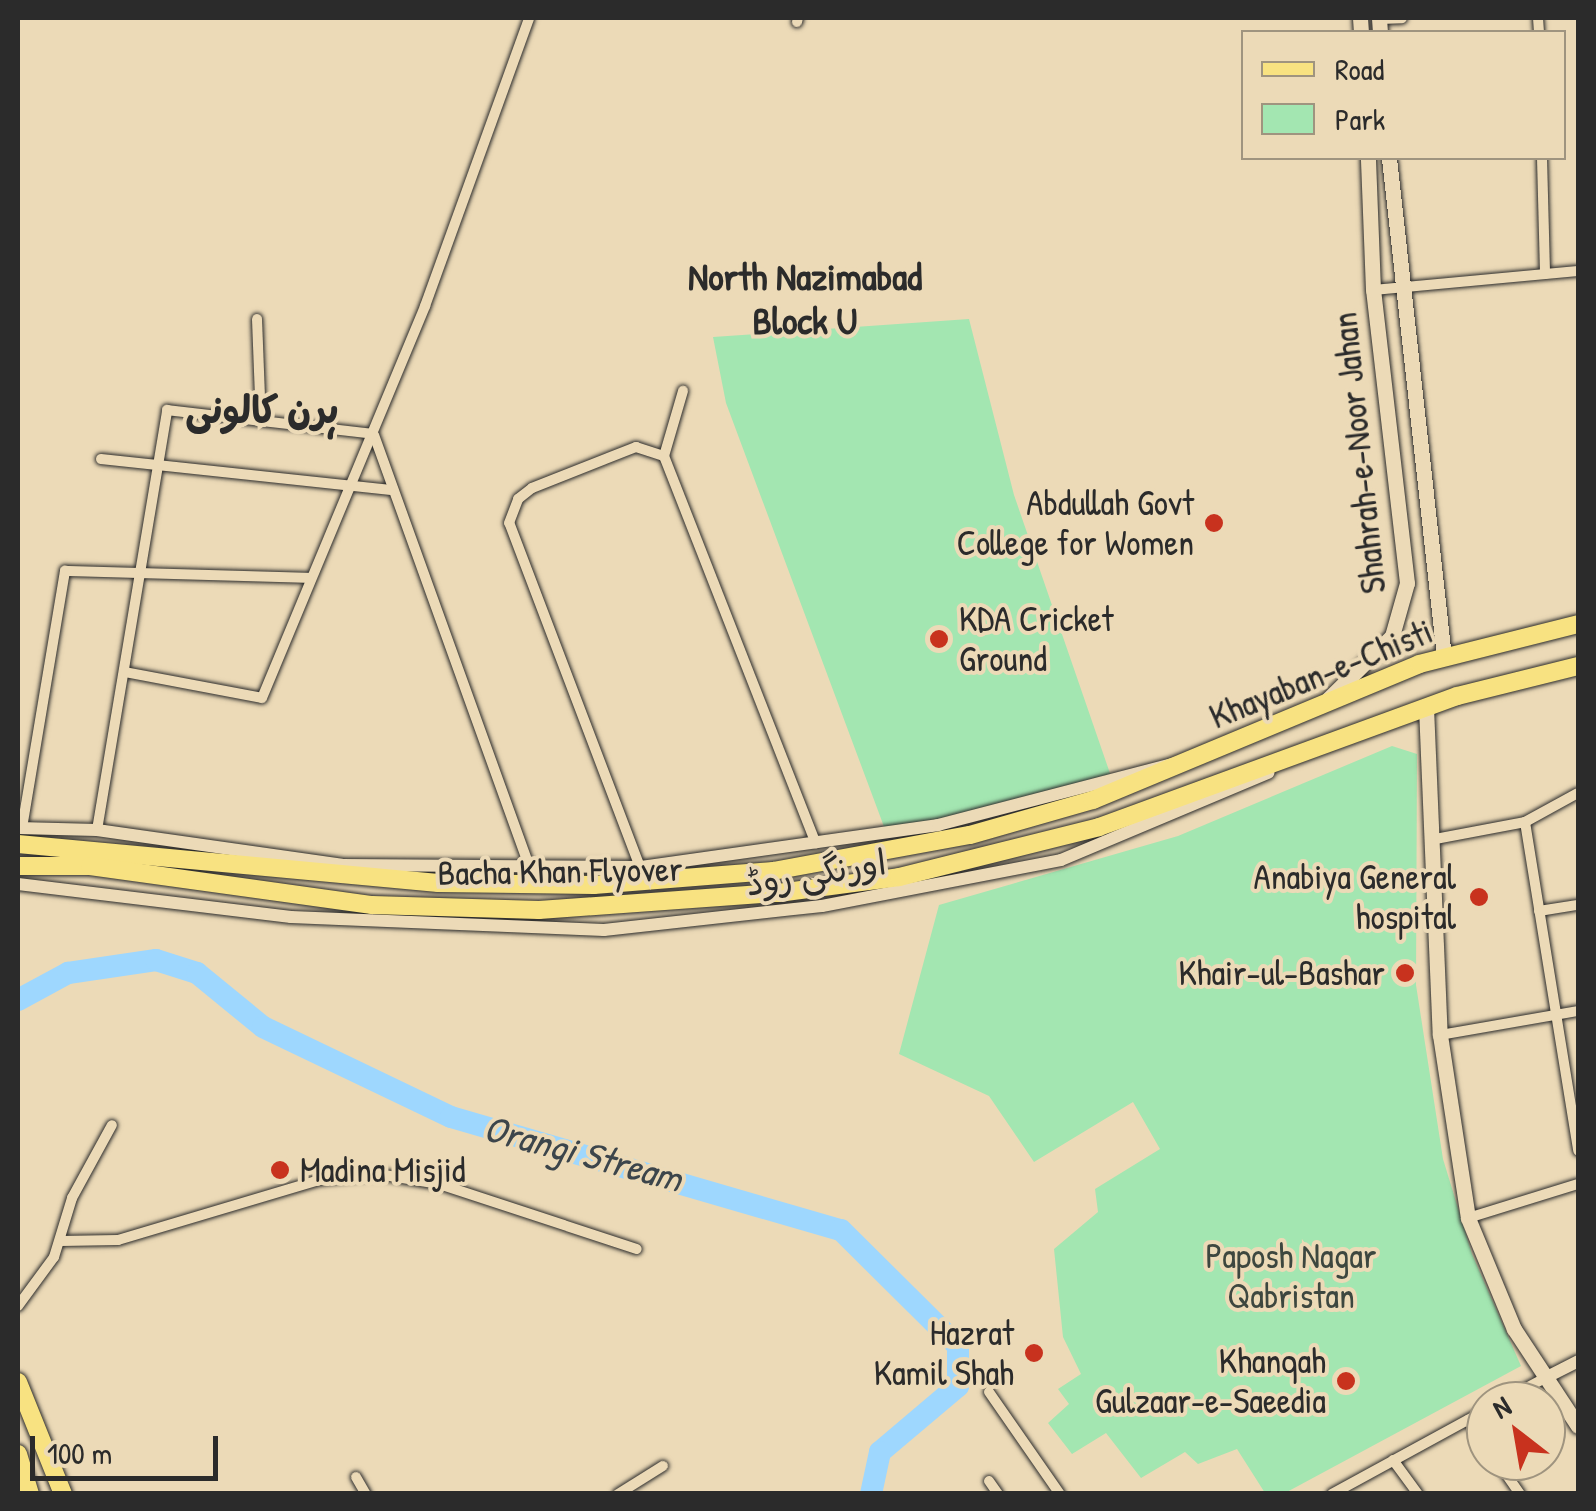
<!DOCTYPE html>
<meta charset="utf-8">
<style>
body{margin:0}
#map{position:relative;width:1596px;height:1511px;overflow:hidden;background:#ecdab7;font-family:"Patrick Hand","Playpen Sans Arabic",sans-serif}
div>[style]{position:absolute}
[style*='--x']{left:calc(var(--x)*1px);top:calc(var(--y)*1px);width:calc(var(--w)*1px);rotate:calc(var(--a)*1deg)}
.green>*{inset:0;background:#a3e6b1}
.river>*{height:22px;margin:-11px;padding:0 11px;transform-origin:11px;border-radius:11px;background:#9ed7fe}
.roads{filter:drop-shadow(0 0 2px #2b2b2b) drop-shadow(0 0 2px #2b2b2b)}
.minor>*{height:10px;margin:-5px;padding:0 5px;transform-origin:5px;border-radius:5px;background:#ecdab7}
.tertiary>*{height:12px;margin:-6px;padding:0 6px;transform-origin:6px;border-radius:6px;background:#ecdab7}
.secondary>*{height:15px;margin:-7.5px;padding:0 7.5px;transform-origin:7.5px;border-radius:7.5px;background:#ecdab7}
.primary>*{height:18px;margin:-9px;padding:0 9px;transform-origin:9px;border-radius:9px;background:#f8e281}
.dots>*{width:28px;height:28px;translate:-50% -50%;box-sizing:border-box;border:5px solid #ecdab7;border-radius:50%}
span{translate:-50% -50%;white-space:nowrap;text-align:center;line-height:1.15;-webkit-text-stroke:8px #ecdab7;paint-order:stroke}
.street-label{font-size:35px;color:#2b2b2b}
.poi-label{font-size:35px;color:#2b2b2b}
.right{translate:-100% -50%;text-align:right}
.left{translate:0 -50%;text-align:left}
.park-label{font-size:35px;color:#3d473f}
.neighbourhood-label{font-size:38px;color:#2b2b2b;font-weight:700}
.water-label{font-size:38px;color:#3c454b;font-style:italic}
.frame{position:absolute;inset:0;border:20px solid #2b2b2b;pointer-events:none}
.legend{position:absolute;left:1241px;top:30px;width:325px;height:130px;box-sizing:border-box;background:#ecdab7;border:2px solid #9f947f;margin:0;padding:12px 18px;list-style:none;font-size:30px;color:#2b2b2b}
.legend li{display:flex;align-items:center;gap:20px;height:50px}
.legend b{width:50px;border:2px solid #9f947f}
.north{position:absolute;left:1466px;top:1381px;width:100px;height:100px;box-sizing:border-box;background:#ecdab7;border:2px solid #9f947f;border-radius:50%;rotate:329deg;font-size:28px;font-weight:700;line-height:40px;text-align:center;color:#2b2b2b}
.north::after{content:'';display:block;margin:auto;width:35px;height:45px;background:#c8321e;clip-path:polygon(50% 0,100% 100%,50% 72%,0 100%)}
.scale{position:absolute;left:30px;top:1436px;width:188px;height:45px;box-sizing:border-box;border:5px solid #2b2b2b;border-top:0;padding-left:12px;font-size:30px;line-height:35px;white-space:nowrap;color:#2b2b2b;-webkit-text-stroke:8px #ecdab7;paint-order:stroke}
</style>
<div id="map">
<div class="green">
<div style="clip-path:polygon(969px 319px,1014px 495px,1113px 782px,886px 832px,726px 403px,713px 337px)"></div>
<div style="clip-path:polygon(1392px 746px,1417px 754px,1416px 985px,1443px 1159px,1472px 1254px,1521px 1366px,1285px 1493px,1265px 1493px,1237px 1449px,1198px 1464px,1185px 1452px,1141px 1478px,1106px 1433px,1072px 1454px,1048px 1423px,1069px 1404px,1058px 1389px,1081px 1374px,1063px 1337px,1054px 1249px,1098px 1212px,1095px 1189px,1160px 1149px,1133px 1102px,1034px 1162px,989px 1096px,899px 1054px,939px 905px,1178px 836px)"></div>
</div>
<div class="river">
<div style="--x:18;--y:1000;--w:57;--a:-28.4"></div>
<div style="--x:68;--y:973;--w:89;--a:-8.4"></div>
<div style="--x:156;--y:960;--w:43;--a:17.6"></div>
<div style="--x:197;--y:973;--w:85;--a:39.3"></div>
<div style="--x:263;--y:1027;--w:208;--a:25.6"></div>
<div style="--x:451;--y:1117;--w:406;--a:16.2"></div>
<div style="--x:841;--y:1230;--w:165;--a:44.8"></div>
<div style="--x:958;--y:1346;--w:40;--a:90"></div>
<div style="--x:958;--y:1386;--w:102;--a:139.8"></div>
<div style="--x:880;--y:1452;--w:43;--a:102.1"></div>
</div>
<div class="roads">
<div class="minor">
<div style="--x:1538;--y:18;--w:14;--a:86"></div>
<div style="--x:1379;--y:19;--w:23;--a:-2"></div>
<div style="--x:797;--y:22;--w:4;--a:-76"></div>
<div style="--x:1542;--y:158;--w:116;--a:88.5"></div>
<div style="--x:1373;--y:290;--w:206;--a:-5.3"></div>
<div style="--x:257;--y:319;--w:102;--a:87.8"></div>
<div style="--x:374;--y:435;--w:462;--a:70.2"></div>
<div style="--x:664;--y:456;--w:68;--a:-73.7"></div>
<div style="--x:101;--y:459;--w:294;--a:6.1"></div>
<div style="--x:125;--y:672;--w:139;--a:10.7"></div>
<div style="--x:262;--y:698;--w:425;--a:-67.4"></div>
<div style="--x:425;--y:306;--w:306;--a:-70.1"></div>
<div style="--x:1525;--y:822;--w:333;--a:80.8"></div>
<div style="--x:22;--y:828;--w:261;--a:-80.5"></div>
<div style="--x:65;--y:571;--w:244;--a:1.6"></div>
<div style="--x:97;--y:830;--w:426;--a:-80.5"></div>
<div style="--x:167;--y:410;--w:207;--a:6.6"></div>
<div style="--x:1430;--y:840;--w:97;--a:-10.7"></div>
<div style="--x:1525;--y:822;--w:60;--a:-28.7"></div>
<div style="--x:640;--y:867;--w:368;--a:-110.8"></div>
<div style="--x:509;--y:523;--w:26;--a:-69"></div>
<div style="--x:518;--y:499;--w:18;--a:-38"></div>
<div style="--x:532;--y:488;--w:112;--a:-21.5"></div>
<div style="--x:636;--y:447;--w:29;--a:18"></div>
<div style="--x:664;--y:456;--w:416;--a:68.6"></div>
<div style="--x:1539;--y:911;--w:39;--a:-9"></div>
<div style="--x:1440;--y:1035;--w:140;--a:-9.9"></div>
<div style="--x:1468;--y:1218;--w:115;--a:-17.2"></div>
<div style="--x:61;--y:1241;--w:57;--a:-1"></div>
<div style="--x:118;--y:1240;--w:210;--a:-16.6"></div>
<div style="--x:319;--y:1180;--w:59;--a:-5.8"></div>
<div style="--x:378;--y:1174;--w:62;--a:9.3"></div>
<div style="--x:439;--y:1184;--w:208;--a:18.2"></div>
<div style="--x:18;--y:1306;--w:61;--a:-53.7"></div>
<div style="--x:54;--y:1257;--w:62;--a:-73"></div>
<div style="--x:72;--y:1198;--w:83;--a:-61.3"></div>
<div style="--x:989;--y:1392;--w:124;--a:55.2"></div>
<div style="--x:1502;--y:1401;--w:47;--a:-28.2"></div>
<div style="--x:1468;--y:1420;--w:31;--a:54"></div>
<div style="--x:1393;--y:1460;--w:42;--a:53.7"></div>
<div style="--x:1497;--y:1461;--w:40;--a:55.1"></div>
<div style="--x:356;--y:1477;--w:20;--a:60"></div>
<div style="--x:989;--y:1481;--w:16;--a:55"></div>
<div style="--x:618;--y:1494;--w:53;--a:-31.9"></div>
<div style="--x:1332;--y:1494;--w:175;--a:-28.6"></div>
</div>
<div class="tertiary">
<div style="--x:18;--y:828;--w:79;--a:1.5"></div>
<div style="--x:97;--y:830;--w:247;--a:8.1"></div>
<div style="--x:342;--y:865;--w:298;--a:0.4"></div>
<div style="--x:640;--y:867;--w:301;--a:-8"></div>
<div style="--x:938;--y:825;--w:246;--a:-14.6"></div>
<div style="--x:18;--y:884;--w:275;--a:6.9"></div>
<div style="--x:291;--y:917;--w:313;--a:2.4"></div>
<div style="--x:604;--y:930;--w:219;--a:-6.3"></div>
<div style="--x:822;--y:906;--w:243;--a:-10.9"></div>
<div style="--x:1061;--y:860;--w:225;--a:-22.8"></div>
<div style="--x:1543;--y:1379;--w:39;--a:-27"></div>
</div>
<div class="secondary">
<div style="--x:1360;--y:18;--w:14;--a:86"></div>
<div style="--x:1379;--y:18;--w:14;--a:86"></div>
<div style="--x:1389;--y:158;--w:502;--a:83.71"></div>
<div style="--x:1328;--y:699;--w:90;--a:-44.5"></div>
<div style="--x:1392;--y:636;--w:55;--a:-74.2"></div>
<div style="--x:1407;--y:583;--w:295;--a:-96.6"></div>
<div style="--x:1373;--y:290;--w:132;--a:-92.2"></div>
<div style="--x:1426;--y:707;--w:328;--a:87.6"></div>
<div style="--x:1440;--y:1035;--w:185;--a:81.3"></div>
<div style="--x:1468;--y:1218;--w:120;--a:67.5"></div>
<div style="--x:1514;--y:1329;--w:116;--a:56.6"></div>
</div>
<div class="primary">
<div style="--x:18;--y:844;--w:422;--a:5.3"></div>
<div style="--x:438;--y:883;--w:156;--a:0.7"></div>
<div style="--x:594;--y:885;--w:180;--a:-4.5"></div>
<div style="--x:773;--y:871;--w:200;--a:-10.4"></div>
<div style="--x:970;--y:835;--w:128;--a:-15.9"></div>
<div style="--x:1093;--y:800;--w:353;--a:-22.6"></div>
<div style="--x:1419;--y:664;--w:164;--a:-14.1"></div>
<div style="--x:18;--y:866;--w:72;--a:0"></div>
<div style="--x:90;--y:866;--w:285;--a:7.9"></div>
<div style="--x:372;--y:905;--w:167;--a:1.7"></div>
<div style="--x:539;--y:910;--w:240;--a:-4.1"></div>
<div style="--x:778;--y:893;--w:122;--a:-7.5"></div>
<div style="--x:899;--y:877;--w:206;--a:-14"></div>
<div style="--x:1099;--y:827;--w:381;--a:-20.1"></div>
<div style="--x:1457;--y:696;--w:125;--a:-13.9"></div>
<div style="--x:18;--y:1382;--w:121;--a:68.1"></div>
<div style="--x:18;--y:1454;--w:42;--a:73.3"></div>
</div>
</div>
<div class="dots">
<div style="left:1214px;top:523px;background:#c8321e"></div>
<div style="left:939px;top:639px;background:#c8321e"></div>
<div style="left:1479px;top:897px;background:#c8321e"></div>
<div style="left:1405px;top:973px;background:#c8321e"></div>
<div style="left:280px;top:1170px;background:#c8321e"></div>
<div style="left:1034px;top:1353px;background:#c8321e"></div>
<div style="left:1346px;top:1381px;background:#c8321e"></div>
</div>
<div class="street-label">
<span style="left:1359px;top:453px;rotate:-96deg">Shahrah-e-Noor Jahan</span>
<span style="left:1321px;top:674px;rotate:-22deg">Khayaban-e-Chisti</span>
<span style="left:560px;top:871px;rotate:-1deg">Bacha Khan Flyover</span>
<span style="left:816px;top:873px;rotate:-9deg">اورنگی روڈ</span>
</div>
<div class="poi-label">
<span class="right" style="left:1194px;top:523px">Abdullah Govt<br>College for Women</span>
<span class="left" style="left:959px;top:639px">KDA Cricket<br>Ground</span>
<span class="right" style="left:1456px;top:897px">Anabiya General<br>hospital</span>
<span class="right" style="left:1385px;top:973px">Khair-ul-Bashar</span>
<span class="left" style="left:300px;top:1170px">Madina Misjid</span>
<span class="right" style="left:1014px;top:1353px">Hazrat<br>Kamil Shah</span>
<span class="right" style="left:1326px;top:1381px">Khanqah<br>Gulzaar-e-Saeedia</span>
</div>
<div class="park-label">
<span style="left:1291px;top:1276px">Paposh Nagar<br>Qabristan</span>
</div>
<div class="neighbourhood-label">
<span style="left:805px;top:299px">North Nazimabad<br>Block U</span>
<span style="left:262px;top:410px">ہرن کالونی</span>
</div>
<div class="water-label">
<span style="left:583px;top:1153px;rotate:15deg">Orangi Stream</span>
</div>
<div class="frame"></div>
<ul class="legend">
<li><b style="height:12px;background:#f8e281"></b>Road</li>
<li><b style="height:28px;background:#a3e6b1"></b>Park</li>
</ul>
<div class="north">N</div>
<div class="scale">100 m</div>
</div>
